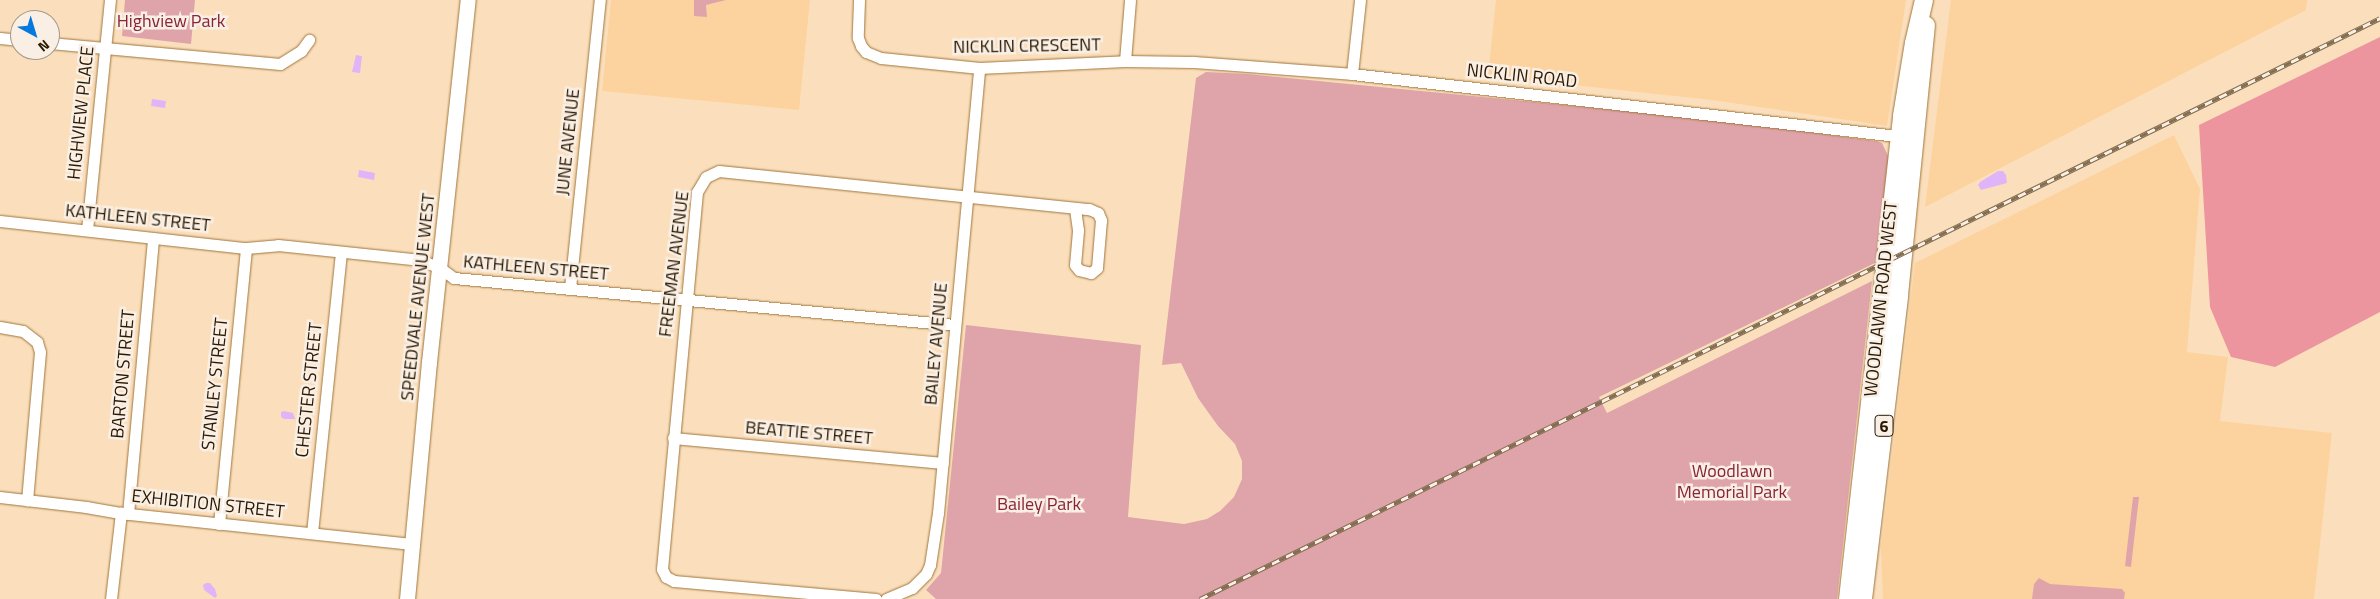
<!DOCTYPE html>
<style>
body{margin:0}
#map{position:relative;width:2380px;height:599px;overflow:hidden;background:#fbdfbc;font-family:"Titillium Web",sans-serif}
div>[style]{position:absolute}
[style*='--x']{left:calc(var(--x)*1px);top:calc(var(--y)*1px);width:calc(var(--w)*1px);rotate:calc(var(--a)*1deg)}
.built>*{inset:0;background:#fcd39f}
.green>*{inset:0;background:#dfa4a9}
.forest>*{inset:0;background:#ec959e}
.water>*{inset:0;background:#e0b4f8}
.roads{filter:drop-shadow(0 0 1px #a0763c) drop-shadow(0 0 1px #a0763c)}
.street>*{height:11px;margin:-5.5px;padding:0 5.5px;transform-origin:5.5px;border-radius:5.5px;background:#fff}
.secondary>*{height:15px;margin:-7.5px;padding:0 7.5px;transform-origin:7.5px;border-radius:7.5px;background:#fff}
.primary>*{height:18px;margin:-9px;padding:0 9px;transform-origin:9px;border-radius:9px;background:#fff}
.rail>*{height:4.5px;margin-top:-2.25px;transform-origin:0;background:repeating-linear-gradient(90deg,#f9efe4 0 8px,#836e52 0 16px);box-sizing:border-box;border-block:1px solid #836e52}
span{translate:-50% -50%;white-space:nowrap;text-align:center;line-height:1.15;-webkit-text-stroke:5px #f9efe4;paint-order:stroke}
.shield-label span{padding:1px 4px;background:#f9efe4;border:1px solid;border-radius:4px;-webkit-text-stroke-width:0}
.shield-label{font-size:16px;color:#2a1902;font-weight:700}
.park-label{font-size:18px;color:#882338}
.street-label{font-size:18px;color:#2a1902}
.north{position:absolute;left:10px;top:10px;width:50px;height:50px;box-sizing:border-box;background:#f9efe4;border:1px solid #a6998a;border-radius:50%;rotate:141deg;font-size:14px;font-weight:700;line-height:20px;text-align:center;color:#2a1902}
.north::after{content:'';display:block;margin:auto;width:18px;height:22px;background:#0379e0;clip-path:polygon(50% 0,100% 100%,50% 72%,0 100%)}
</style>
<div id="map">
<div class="built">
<div style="clip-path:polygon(611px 0,810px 0,799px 110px,602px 91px)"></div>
<div style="clip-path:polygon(1496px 0,1906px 0,1887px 126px,1712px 100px,1488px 76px)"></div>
<div style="clip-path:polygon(1951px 0,2307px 0,2306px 10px,1925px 207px)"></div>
<div style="clip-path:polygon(2174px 135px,2200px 189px,2187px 352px,2228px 357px,2220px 421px,2332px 433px,2314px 599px,1883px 599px,1881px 548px,1915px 263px)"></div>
</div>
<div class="green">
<div style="clip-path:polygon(125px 0,195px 0,191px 44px,122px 36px)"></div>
<div style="clip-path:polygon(694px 0,726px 0,706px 5px,707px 17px,694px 16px)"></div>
<div style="clip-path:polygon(1206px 72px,1247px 74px,1709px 119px,1876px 141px,1882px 143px,1890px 160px,1877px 262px,1599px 397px,1607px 413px,1872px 281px,1837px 599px,936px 599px,926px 590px,941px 573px,966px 325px,1141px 345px,1128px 517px,1184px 524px,1207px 519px,1220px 511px,1234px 497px,1242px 479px,1242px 461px,1235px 444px,1218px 426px,1198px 398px,1181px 363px,1162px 365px,1196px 78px)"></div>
<div style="clip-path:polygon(2133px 497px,2139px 497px,2131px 567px,2125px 566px)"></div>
<div style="clip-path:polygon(2039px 578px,2050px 584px,2122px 589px,2125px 593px,2124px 599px,2032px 599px,2034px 584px)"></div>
</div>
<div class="forest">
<div style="clip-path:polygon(2380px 37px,2380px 312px,2275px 367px,2231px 357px,2210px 307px,2199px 125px)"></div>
</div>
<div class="water">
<div style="clip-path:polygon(356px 55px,362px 56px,360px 73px,352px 72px)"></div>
<div style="clip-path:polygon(152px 99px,166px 101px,165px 108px,151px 106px)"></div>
<div style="clip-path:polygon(359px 170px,375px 173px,374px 180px,358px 177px)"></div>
<div style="clip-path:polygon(1998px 171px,2003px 171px,2006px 175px,2007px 183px,1981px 190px,1978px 185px,1980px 182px)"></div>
<div style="clip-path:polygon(284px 411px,293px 413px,295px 419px,284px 419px,281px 417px,281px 412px)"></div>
<div style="clip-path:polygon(206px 583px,210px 583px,215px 589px,217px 596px,215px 598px,204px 590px,203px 585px)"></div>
</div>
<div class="roads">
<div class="street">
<div style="--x:859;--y:0;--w:38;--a:92"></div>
<div style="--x:858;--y:38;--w:9;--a:69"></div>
<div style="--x:861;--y:46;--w:8;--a:50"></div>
<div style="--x:866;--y:52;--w:16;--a:22"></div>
<div style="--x:881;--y:58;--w:99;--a:5.8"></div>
<div style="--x:979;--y:68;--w:146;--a:-2.7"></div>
<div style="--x:1125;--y:61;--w:68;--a:0.8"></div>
<div style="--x:1193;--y:62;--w:159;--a:4.3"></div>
<div style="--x:1352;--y:74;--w:558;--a:6.49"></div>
<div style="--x:0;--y:38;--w:20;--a:6"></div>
<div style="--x:50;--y:43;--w:231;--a:5.2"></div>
<div style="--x:280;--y:64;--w:25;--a:-32"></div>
<div style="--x:301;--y:51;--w:14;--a:-54"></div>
<div style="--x:1125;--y:61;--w:61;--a:-85.3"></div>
<div style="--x:1352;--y:74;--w:74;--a:-83.8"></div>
<div style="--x:0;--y:221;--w:247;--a:6.3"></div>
<div style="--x:246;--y:248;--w:32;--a:-5"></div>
<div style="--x:278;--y:245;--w:144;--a:6"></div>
<div style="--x:421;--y:260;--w:21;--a:23"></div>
<div style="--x:440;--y:268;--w:17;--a:36"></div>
<div style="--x:454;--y:278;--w:503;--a:5.36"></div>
<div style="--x:87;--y:230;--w:231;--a:-84.3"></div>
<div style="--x:570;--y:288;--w:290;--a:-84.1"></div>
<div style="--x:0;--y:327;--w:23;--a:10"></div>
<div style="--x:23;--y:331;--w:18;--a:38"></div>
<div style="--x:37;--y:342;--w:10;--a:73"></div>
<div style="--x:40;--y:352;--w:149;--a:95"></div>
<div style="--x:673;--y:438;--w:271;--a:5.3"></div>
<div style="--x:0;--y:497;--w:87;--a:6.6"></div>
<div style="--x:86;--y:507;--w:36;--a:10"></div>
<div style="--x:121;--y:513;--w:294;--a:6.1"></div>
<div style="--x:128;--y:514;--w:277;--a:-84.8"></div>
<div style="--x:219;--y:524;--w:277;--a:-84.4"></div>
<div style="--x:312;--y:533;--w:282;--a:-84.1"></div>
<div style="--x:111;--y:599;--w:87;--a:-83.4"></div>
<div style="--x:876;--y:599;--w:203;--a:-174.9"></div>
<div style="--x:674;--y:581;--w:9;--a:-153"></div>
<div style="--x:666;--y:577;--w:9;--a:-117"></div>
<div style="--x:662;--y:569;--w:379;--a:-84.7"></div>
<div style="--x:697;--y:192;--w:17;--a:-59"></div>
<div style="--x:706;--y:177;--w:14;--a:-25"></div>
<div style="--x:719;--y:171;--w:372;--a:5.9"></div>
<div style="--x:1089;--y:209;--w:10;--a:24"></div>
<div style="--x:1098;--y:213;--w:8;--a:67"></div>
<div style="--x:1101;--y:220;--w:48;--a:94.8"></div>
<div style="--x:1097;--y:268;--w:8;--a:140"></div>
<div style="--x:1091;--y:273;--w:12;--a:-166"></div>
<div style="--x:1079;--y:270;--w:6;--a:-129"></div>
<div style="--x:1075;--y:265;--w:35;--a:-85"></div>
<div style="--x:1078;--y:230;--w:22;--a:-98"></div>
<div style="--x:886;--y:599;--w:28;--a:-23"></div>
<div style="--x:912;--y:588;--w:20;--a:-45"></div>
<div style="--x:926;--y:574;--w:10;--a:-66"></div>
<div style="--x:930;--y:565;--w:53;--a:-81.3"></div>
<div style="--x:938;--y:513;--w:447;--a:-84.7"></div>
</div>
<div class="secondary">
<div style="--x:407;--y:599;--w:238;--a:-84.7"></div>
<div style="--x:429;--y:362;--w:364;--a:-83.9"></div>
</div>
<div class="primary">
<div style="--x:1848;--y:599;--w:486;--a:-83.6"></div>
<div style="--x:1902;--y:116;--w:74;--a:-80.7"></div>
<div style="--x:1914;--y:43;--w:44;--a:-76.9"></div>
<div style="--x:1863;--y:599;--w:306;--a:-83.2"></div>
<div style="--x:1899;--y:295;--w:271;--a:-84.3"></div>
</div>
</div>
<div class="rail">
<div style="--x:1200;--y:599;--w:1315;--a:-26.21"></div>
</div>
<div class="shield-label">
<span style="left:1884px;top:426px">6</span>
</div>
<div class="park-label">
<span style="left:171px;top:21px">Highview Park</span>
<span style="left:1732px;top:482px">Woodlawn<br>Memorial Park</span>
<span style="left:1039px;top:504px">Bailey Park</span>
</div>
<div class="street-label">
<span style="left:1027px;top:46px;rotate:-1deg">NICKLIN CRESCENT</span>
<span style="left:1522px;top:76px;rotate:6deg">NICKLIN ROAD</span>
<span style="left:81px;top:113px;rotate:-84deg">HIGHVIEW PLACE</span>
<span style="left:568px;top:142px;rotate:-84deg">JUNE AVENUE</span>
<span style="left:138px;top:218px;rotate:6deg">KATHLEEN STREET</span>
<span style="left:674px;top:264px;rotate:-83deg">FREEMAN AVENUE</span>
<span style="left:536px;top:268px;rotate:5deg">KATHLEEN STREET</span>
<span style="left:418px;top:297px;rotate:-84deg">SPEEDVALE AVENUE WEST</span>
<span style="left:1881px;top:299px;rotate:-84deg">WOODLAWN ROAD WEST</span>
<span style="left:936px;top:344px;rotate:-85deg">BAILEY AVENUE</span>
<span style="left:123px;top:374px;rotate:-85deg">BARTON STREET</span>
<span style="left:215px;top:384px;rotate:-84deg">STANLEY STREET</span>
<span style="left:309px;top:390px;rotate:-84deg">CHESTER STREET</span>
<span style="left:809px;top:433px;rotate:5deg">BEATTIE STREET</span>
<span style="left:208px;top:504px;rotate:6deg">EXHIBITION STREET</span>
</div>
<div class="north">N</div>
</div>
